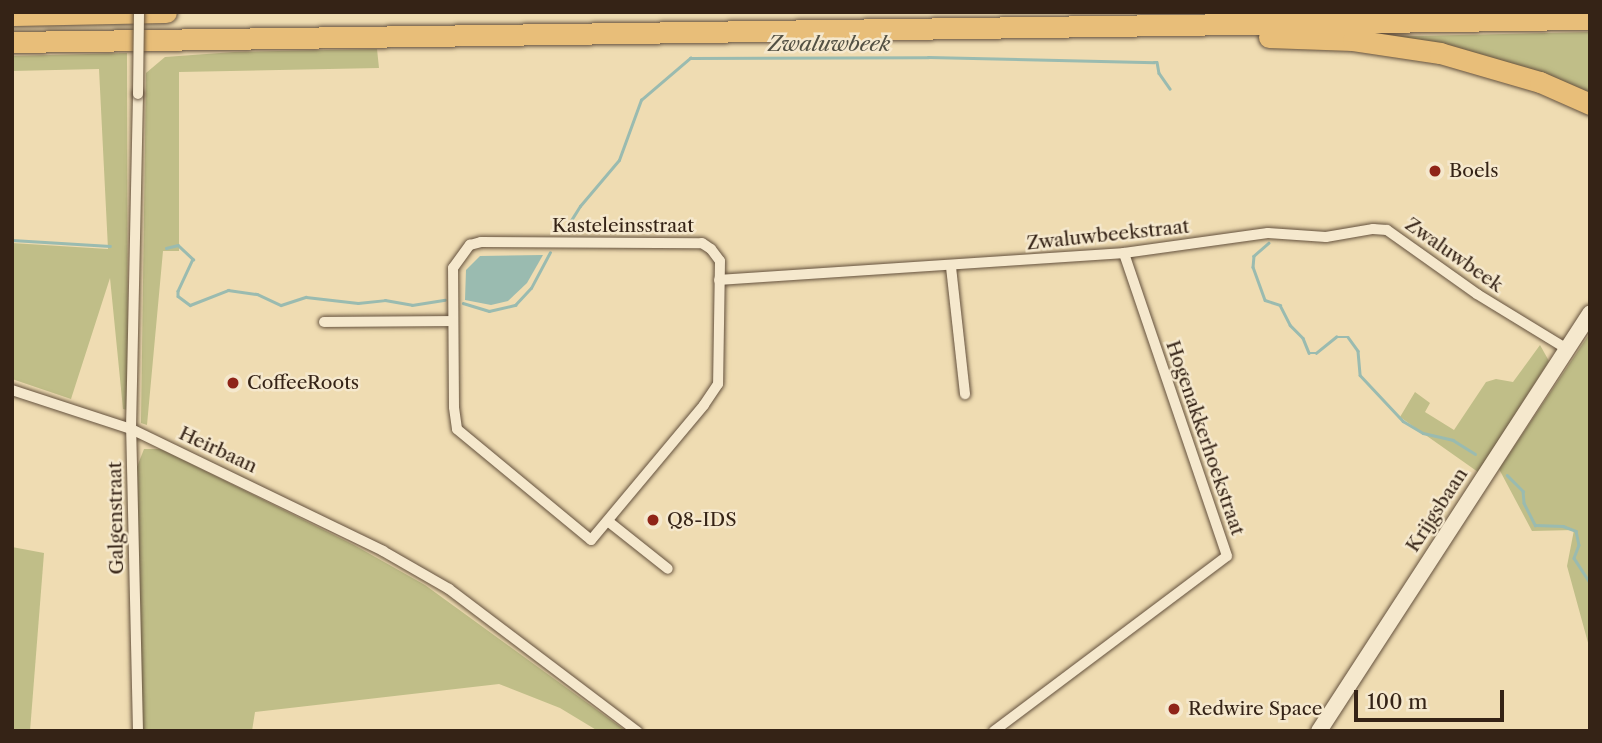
<!DOCTYPE html>
<style>
body{margin:0}
#map{position:relative;width:1602px;height:743px;overflow:hidden;background:#efdcb2;font-family:"Libre Caslon Text",serif}
div>[style]{position:absolute}
[style*='--x']{left:calc(var(--x)*1px);top:calc(var(--y)*1px);width:calc(var(--w)*1px);rotate:calc(var(--a)*1deg)}
.green>*{inset:0;background:#c0be88}
.water>*{inset:0;background:#9abbb0}
.stream>*{height:2.5px;margin:-1.25px;padding:0 1.25px;transform-origin:1.25px;border-radius:1.25px;background:#9abbb0}
.roads{filter:drop-shadow(0 0 2px #64513d) drop-shadow(0 0 2px #64513d)}
.street>*{height:10px;margin:-5px;padding:0 5px;transform-origin:5px;border-radius:5px;background:#f5e8cd}
.secondary>*{height:16px;margin:-8px;padding:0 8px;transform-origin:8px;border-radius:8px;background:#f5e8cd}
.highway>*{height:21px;margin:-10.5px;padding:0 10.5px;transform-origin:10.5px;border-radius:10.5px;background:#e8be79}
.bridges{filter:drop-shadow(0 0 2px #64513d) drop-shadow(0 0 2px #64513d)}
.street-bridge>*{height:10px;margin:-5px;padding:0 5px;transform-origin:5px;border-radius:5px;background:#f5e8cd}
.dots>*{width:19px;height:19px;translate:-50% -50%;box-sizing:border-box;border:4px solid #f5e8cd;border-radius:50%}
span{translate:-50% -50%;white-space:nowrap;text-align:center;line-height:1.15;-webkit-text-stroke:5px #f5e8cd;paint-order:stroke}
.poi-label{font-size:19px;color:#352316}
.left{translate:0 -50%;text-align:left}
.street-label{font-size:19px;color:#352316}
.water-label{font-size:21px;color:#535144;font-style:italic}
.frame{position:absolute;inset:0;border:14px solid #352316;pointer-events:none}
.scale{position:absolute;left:1354px;top:690px;width:150px;height:32px;box-sizing:border-box;border:4px solid #352316;border-top:0;padding-left:9px;font-size:21px;line-height:24px;white-space:nowrap;color:#352316;-webkit-text-stroke:5px #f5e8cd;paint-order:stroke}
</style>
<div id="map">
<div class="green">
<div style="clip-path:polygon(1590px 32px,1590px 99px,1370px 37px)"></div>
<div style="clip-path:polygon(377px 49px,379px 68px,179px 72px,179px 251px,163px 251px,147px 425px,141px 423px,146px 73px,165px 57px,234px 52px)"></div>
<div style="clip-path:polygon(127px 53px,128px 410px,123px 409px,110px 278px,71px 399px,12px 379px,12px 243px,108px 249px,99px 69px,12px 71px,12px 56px)"></div>
<div style="clip-path:polygon(1590px 333px,1590px 650px,1567px 566px,1574px 530px,1532px 531px,1499px 469px)"></div>
<div style="clip-path:polygon(1540px 345px,1549px 361px,1478px 472px,1400px 417px,1415px 392px,1430px 403px,1425px 412px,1454px 430px,1486px 382px,1496px 379px,1513px 382px)"></div>
<div style="clip-path:polygon(144px 449px,160px 449px,175px 456px,354px 545px,425px 585px,626px 731px,598px 731px,560px 708px,499px 684px,255px 712px,252px 731px,142px 731px,137px 467px)"></div>
<div style="clip-path:polygon(12px 547px,44px 553px,30px 731px,12px 731px)"></div>
</div>
<div class="water">
<div style="clip-path:polygon(543px 255px,527px 283px,508px 301px,491px 305px,465px 300px,466px 270px,480px 256px)"></div>
</div>
<div class="stream">
<div style="--x:565;--y:230;--w:28;--a:-58"></div>
<div style="--x:580;--y:206;--w:60;--a:-49.7"></div>
<div style="--x:619;--y:160;--w:64;--a:-69.9"></div>
<div style="--x:641;--y:100;--w:65;--a:-40.6"></div>
<div style="--x:690;--y:58;--w:238;--a:-0.2"></div>
<div style="--x:928;--y:57;--w:226;--a:1.3"></div>
<div style="--x:1154;--y:62;--w:3;--a:0"></div>
<div style="--x:1157;--y:62;--w:11;--a:80"></div>
<div style="--x:1159;--y:73;--w:19;--a:55"></div>
<div style="--x:12;--y:240;--w:98;--a:3.5"></div>
<div style="--x:1269;--y:243;--w:20;--a:139"></div>
<div style="--x:1254;--y:256;--w:11;--a:95"></div>
<div style="--x:1253;--y:267;--w:35;--a:70"></div>
<div style="--x:1265;--y:300;--w:16;--a:18"></div>
<div style="--x:1280;--y:305;--w:22;--a:63"></div>
<div style="--x:1290;--y:325;--w:18;--a:45"></div>
<div style="--x:1303;--y:338;--w:16;--a:68"></div>
<div style="--x:1309;--y:353;--w:7;--a:0"></div>
<div style="--x:1316;--y:353;--w:26;--a:-39"></div>
<div style="--x:1336;--y:337;--w:12;--a:0"></div>
<div style="--x:1348;--y:337;--w:17;--a:54"></div>
<div style="--x:1358;--y:351;--w:24;--a:85"></div>
<div style="--x:1360;--y:375;--w:63;--a:46.9"></div>
<div style="--x:1403;--y:421;--w:23;--a:31"></div>
<div style="--x:1423;--y:433;--w:31;--a:13"></div>
<div style="--x:1453;--y:440;--w:26;--a:32"></div>
<div style="--x:166;--y:248;--w:12;--a:-14"></div>
<div style="--x:178;--y:245;--w:21;--a:43"></div>
<div style="--x:193;--y:259;--w:35;--a:115"></div>
<div style="--x:178;--y:291;--w:5;--a:90"></div>
<div style="--x:178;--y:296;--w:15;--a:37"></div>
<div style="--x:190;--y:305;--w:41;--a:-21.5"></div>
<div style="--x:228;--y:290;--w:29;--a:8"></div>
<div style="--x:257;--y:294;--w:26;--a:25"></div>
<div style="--x:281;--y:305;--w:26;--a:-18"></div>
<div style="--x:306;--y:297;--w:52;--a:6.6"></div>
<div style="--x:358;--y:303;--w:27;--a:-6"></div>
<div style="--x:385;--y:300;--w:27;--a:10"></div>
<div style="--x:412;--y:305;--w:33;--a:-9"></div>
<div style="--x:463;--y:303;--w:27;--a:17"></div>
<div style="--x:489;--y:311;--w:27;--a:-13"></div>
<div style="--x:515;--y:305;--w:23;--a:-47"></div>
<div style="--x:531;--y:288;--w:40;--a:-62"></div>
<div style="--x:1507;--y:475;--w:23;--a:45"></div>
<div style="--x:1523;--y:491;--w:12;--a:85"></div>
<div style="--x:1524;--y:503;--w:25;--a:63"></div>
<div style="--x:1535;--y:525;--w:28;--a:2"></div>
<div style="--x:1563;--y:526;--w:14;--a:21"></div>
<div style="--x:1576;--y:531;--w:14;--a:78"></div>
<div style="--x:1579;--y:545;--w:14;--a:111"></div>
<div style="--x:1574;--y:558;--w:30;--a:57"></div>
</div>
<div class="roads">
<div class="street">
<div style="--x:481;--y:242;--w:221;--a:0.3"></div>
<div style="--x:702;--y:243;--w:11;--a:34"></div>
<div style="--x:711;--y:249;--w:15;--a:53"></div>
<div style="--x:720;--y:261;--w:123;--a:90.9"></div>
<div style="--x:718;--y:384;--w:25;--a:124"></div>
<div style="--x:704;--y:405;--w:176;--a:129.9"></div>
<div style="--x:591;--y:540;--w:174;--a:-140.4"></div>
<div style="--x:457;--y:429;--w:22;--a:-98"></div>
<div style="--x:454;--y:407;--w:139;--a:-90.4"></div>
<div style="--x:453;--y:268;--w:29;--a:-54"></div>
<div style="--x:470;--y:245;--w:11;--a:-15"></div>
<div style="--x:951;--y:267;--w:128;--a:83.7"></div>
<div style="--x:719;--y:280;--w:406;--a:-3.8"></div>
<div style="--x:1124;--y:253;--w:145;--a:-7.9"></div>
<div style="--x:1268;--y:233;--w:58;--a:3.9"></div>
<div style="--x:1326;--y:237;--w:48;--a:-9.7"></div>
<div style="--x:1373;--y:229;--w:14;--a:4"></div>
<div style="--x:1387;--y:230;--w:110;--a:35.4"></div>
<div style="--x:1477;--y:294;--w:105;--a:31.4"></div>
<div style="--x:324;--y:322;--w:129;--a:-0.4"></div>
<div style="--x:12;--y:390;--w:125;--a:18.1"></div>
<div style="--x:131;--y:429;--w:280;--a:25.8"></div>
<div style="--x:383;--y:551;--w:76;--a:29.9"></div>
<div style="--x:449;--y:589;--w:236;--a:37.1"></div>
<div style="--x:609;--y:522;--w:75;--a:38.5"></div>
<div style="--x:138;--y:731;--w:302;--a:-91.3"></div>
<div style="--x:131;--y:429;--w:335;--a:-88.8"></div>
<div style="--x:994;--y:731;--w:291;--a:-36.9"></div>
<div style="--x:1227;--y:556;--w:320;--a:-108.8"></div>
</div>
<div class="secondary">
<div style="--x:1319;--y:731;--w:498;--a:-57"></div>
</div>
<div class="highway">
<div style="--x:12;--y:15;--w:154;--a:-1.1"></div>
<div style="--x:1269;--y:37;--w:84;--a:2"></div>
<div style="--x:1353;--y:40;--w:88;--a:8.5"></div>
<div style="--x:1440;--y:53;--w:104;--a:16.2"></div>
<div style="--x:1540;--y:82;--w:55;--a:23.7"></div>
<div style="--x:12;--y:42;--w:1578;--a:-0.84"></div>
</div>
</div>
<div class="bridges">
<div class="street-bridge">
<div style="--x:138;--y:94;--w:82;--a:-89.3"></div>
</div>
</div>
<div class="dots">
<div style="left:1435px;top:171px;background:#8f2418"></div>
<div style="left:233px;top:383px;background:#8f2418"></div>
<div style="left:653px;top:520px;background:#8f2418"></div>
<div style="left:1174px;top:709px;background:#8f2418"></div>
</div>
<div class="poi-label">
<span class="left" style="left:1449px;top:171px">Boels</span>
<span class="left" style="left:247px;top:383px">CoffeeRoots</span>
<span class="left" style="left:667px;top:520px">Q8-IDS</span>
<span class="left" style="left:1188px;top:709px">Redwire Space</span>
</div>
<div class="street-label">
<span style="left:623px;top:226px">Kasteleinsstraat</span>
<span style="left:1108px;top:235px;rotate:-6deg">Zwaluwbeekstraat</span>
<span style="left:1454px;top:255px;rotate:35deg">Zwaluwbeek</span>
<span style="left:1205px;top:438px;rotate:71deg">Hogenakkerhoekstraat</span>
<span style="left:218px;top:450px;rotate:25deg">Heirbaan</span>
<span style="left:1437px;top:510px;rotate:-57deg">Krijgsbaan</span>
<span style="left:116px;top:518px;rotate:-91deg">Galgenstraat</span>
</div>
<div class="water-label">
<span style="left:829px;top:44px">Zwaluwbeek</span>
</div>
<div class="frame"></div>
<div class="scale">100 m</div>
</div>
